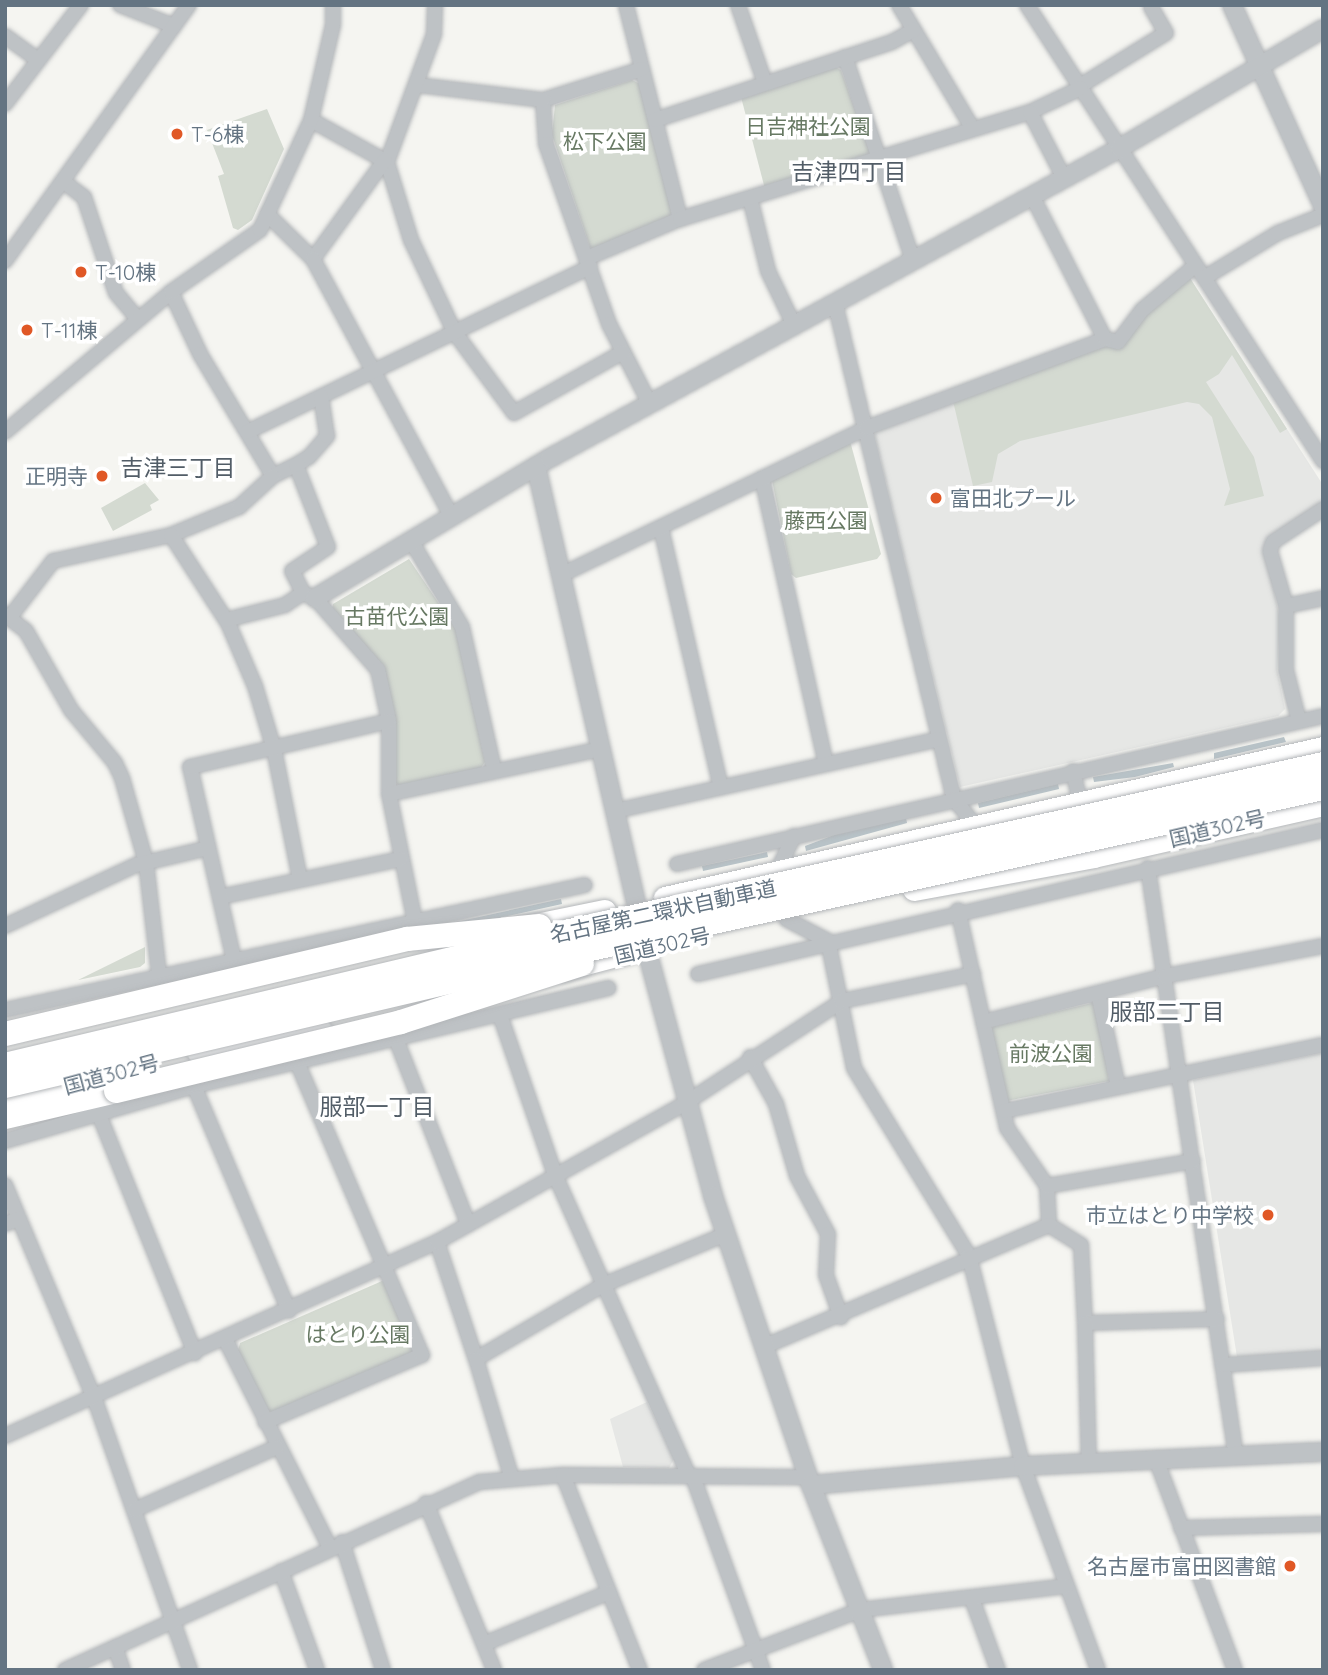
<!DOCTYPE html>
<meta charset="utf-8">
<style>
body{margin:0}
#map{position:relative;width:1328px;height:1675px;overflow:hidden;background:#f5f5f1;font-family:Quicksand,"Noto Sans JP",sans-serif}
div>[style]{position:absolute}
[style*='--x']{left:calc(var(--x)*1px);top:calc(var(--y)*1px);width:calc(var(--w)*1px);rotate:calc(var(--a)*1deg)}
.built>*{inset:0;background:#e6e7e5}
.green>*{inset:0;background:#d4dad1}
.water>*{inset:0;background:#b8c3c8}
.roads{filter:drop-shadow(0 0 2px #b3b6b9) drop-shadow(0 0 2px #b3b6b9)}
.minor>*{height:14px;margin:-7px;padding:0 7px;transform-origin:7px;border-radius:7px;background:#bec2c5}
.tertiary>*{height:18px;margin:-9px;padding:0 9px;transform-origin:9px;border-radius:9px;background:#bec2c5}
.trunk>*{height:23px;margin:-11.5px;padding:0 11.5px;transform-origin:11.5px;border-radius:11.5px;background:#fff}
.motorway>*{height:24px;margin:-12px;padding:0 12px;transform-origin:12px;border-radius:12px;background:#fff}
.bridges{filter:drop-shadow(0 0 2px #b3b6b9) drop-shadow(0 0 2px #b3b6b9)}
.motorway-bridge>*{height:24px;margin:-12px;padding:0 12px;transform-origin:12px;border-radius:12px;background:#fff}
.dots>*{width:19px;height:19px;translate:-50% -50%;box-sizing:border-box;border:4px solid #fff;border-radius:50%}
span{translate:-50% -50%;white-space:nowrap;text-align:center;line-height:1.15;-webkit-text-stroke:7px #fff;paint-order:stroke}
.park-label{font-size:21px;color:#677963}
.poi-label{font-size:21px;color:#647482}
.left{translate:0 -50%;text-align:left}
.right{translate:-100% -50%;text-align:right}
.street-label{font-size:21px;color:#647482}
.neighbourhood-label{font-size:23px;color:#525d67}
.frame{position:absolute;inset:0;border:7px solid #647482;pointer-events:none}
</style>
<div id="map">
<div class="built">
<div style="clip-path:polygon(1188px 275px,1323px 485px,1323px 503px,1266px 553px,1280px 620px,1277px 670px,1285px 709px,1278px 716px,960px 787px,875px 436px,877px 428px,1104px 346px)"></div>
<div style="clip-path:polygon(1323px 1053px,1323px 1351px,1237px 1357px,1193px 1080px)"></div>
<div style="clip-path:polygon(647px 1402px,674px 1459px,669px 1468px,623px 1467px,610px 1419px)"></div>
</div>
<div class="green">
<div style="clip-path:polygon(835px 67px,841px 70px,870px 152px,866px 157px,765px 189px,741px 97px)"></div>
<div style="clip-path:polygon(632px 80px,640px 84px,672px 211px,669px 218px,595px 250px,590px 247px,552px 135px,555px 105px)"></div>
<div style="clip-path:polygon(267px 109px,284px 149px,252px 220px,238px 230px,233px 228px,218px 176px,224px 174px,207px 130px)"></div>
<div style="clip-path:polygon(1188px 275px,1287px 429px,1280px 433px,1232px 355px,1219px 374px,1206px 382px,1254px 457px,1264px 496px,1224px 506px,1230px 489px,1212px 417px,1199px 404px,1187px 402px,1020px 441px,998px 454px,992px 482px,973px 486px,953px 401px,1104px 346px)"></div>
<div style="clip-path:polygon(850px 441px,881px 554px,877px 559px,796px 578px,791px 574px,772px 480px)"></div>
<div style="clip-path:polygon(145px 483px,159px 500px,150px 505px,152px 510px,113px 531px,101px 508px)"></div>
<div style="clip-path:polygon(409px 559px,456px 629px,485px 762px,480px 769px,400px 786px,396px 783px,396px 720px,384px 667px,332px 610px,333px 604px)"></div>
<div style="clip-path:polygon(145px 947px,145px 963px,140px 967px,78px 980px)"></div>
<div style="clip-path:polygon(1092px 1003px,1097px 1006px,1109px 1081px,1006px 1101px,991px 1030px,994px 1026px)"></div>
<div style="clip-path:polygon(382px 1281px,387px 1283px,415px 1349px,413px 1354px,272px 1412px,266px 1410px,238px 1351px,240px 1343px)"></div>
</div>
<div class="water">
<div style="clip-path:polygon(1284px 737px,1286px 742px,1214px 759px,1214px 753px)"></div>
<div style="clip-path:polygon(1173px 763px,1174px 767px,1135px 777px,1094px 782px,1093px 777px)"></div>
<div style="clip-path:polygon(1058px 784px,1059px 789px,979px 808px,978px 803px)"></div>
<div style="clip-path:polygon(906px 818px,907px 823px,806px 851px,805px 846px,842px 832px)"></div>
<div style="clip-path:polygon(767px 852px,768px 857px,703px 871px,702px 866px)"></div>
<div style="clip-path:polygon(561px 899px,562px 904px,449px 929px,447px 924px)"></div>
</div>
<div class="roads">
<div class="minor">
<div style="--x:120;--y:5;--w:58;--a:21.3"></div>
<div style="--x:626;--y:5;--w:221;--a:75.8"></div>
<div style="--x:738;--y:5;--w:83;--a:70.9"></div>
<div style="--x:899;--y:5;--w:144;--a:59.2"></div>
<div style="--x:1027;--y:5;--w:544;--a:57.01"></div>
<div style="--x:5;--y:36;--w:39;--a:36"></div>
<div style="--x:845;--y:57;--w:214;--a:71.5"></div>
<div style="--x:642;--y:69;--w:104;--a:162.6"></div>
<div style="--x:543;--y:100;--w:44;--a:86.1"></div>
<div style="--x:546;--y:144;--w:191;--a:70.7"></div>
<div style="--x:609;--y:324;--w:90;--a:62.9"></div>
<div style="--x:417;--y:85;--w:127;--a:6.8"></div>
<div style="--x:1080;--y:86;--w:101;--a:-31.6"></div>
<div style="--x:1166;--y:33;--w:30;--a:-120"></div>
<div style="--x:5;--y:104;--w:125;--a:-52.5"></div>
<div style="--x:1030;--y:112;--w:56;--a:-25.2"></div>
<div style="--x:311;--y:120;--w:87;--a:28.9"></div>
<div style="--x:387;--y:162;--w:82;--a:72.9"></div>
<div style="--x:411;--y:240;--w:103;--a:64.7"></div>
<div style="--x:455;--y:333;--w:99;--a:53.6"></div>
<div style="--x:514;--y:413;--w:125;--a:-29.2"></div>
<div style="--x:655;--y:120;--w:250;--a:-18.2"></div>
<div style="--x:892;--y:42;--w:25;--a:-29"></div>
<div style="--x:387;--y:162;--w:136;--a:-69.8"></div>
<div style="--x:434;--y:34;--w:29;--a:-88"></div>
<div style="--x:64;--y:182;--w:25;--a:37"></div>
<div style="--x:84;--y:197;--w:101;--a:71.6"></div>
<div style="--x:116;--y:293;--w:34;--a:50"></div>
<div style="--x:750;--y:198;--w:75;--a:76.1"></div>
<div style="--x:768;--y:271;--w:60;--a:64.3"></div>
<div style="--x:267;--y:214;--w:64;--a:44.4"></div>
<div style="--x:313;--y:259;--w:122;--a:-54"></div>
<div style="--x:587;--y:258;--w:101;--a:-22.8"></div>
<div style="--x:680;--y:219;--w:366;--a:-17"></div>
<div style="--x:1030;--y:112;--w:74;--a:62.7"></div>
<div style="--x:313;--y:259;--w:291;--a:61.7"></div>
<div style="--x:5;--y:261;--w:315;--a:-54.3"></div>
<div style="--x:1204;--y:278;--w:87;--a:-31.3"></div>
<div style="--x:1278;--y:233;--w:48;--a:-21.8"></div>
<div style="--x:171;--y:292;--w:68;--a:64.9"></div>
<div style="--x:200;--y:354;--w:142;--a:59.1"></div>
<div style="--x:273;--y:476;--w:25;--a:-26"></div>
<div style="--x:296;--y:465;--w:88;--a:68.7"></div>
<div style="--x:328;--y:547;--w:43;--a:146.3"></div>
<div style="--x:292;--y:571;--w:25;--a:63"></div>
<div style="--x:303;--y:593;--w:13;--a:23"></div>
<div style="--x:315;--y:598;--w:96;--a:48.8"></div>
<div style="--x:378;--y:670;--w:52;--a:77.8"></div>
<div style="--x:389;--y:721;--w:73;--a:90"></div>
<div style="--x:389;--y:794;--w:131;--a:78.5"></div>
<div style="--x:835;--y:303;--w:510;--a:76.51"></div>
<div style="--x:954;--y:799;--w:35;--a:51"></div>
<div style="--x:1105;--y:339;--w:13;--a:13"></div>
<div style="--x:1118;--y:342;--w:40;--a:-53"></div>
<div style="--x:1142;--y:310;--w:70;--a:-39.8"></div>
<div style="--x:5;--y:432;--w:217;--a:-40.1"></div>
<div style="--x:171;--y:292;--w:108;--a:-34.9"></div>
<div style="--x:260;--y:230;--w:121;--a:-65.1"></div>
<div style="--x:311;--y:120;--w:98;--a:-77"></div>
<div style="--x:333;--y:25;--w:20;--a:-90"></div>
<div style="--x:247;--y:432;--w:381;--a:-25.7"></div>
<div style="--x:296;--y:465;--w:15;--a:-32"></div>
<div style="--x:309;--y:457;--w:28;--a:-49"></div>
<div style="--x:327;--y:436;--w:40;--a:-98.5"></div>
<div style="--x:762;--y:478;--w:293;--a:77.4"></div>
<div style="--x:661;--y:528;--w:266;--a:77"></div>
<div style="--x:171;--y:535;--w:74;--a:-22.4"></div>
<div style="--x:239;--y:507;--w:46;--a:-42.4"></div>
<div style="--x:410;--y:539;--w:102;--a:59.4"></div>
<div style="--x:462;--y:627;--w:146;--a:77.3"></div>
<div style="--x:561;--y:575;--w:339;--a:-25.7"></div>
<div style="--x:866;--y:428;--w:255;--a:-20.4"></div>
<div style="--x:1105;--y:339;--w:161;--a:-117"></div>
<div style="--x:1286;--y:606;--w:57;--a:-106.2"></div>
<div style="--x:1270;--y:551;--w:9;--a:-72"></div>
<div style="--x:1273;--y:542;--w:60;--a:-33.4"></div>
<div style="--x:5;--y:615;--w:26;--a:37"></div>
<div style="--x:26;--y:631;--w:91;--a:60.3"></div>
<div style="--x:71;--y:710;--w:69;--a:50.3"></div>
<div style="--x:115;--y:763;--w:17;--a:65"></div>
<div style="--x:122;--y:778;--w:87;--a:74.1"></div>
<div style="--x:146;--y:862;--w:114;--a:83.4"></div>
<div style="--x:10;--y:617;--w:71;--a:-52.5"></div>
<div style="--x:53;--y:561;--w:121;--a:-12.4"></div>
<div style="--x:171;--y:535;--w:105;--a:57.1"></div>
<div style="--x:228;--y:623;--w:69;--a:66.8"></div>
<div style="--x:255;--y:686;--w:66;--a:73.2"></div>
<div style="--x:274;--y:749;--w:133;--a:78.7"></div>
<div style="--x:226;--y:620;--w:61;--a:-14.3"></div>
<div style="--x:285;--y:605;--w:22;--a:-34"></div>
<div style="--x:1299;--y:721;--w:53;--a:-104.3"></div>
<div style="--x:1286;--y:670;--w:64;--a:-90"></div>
<div style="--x:1286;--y:606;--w:38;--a:-12"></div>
<div style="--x:1073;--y:771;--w:41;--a:77.3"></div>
<div style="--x:389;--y:794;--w:217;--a:-12"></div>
<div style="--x:615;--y:811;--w:332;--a:-12.5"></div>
<div style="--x:677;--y:864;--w:663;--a:-12.9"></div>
<div style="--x:1148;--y:868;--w:595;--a:81.49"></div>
<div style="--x:777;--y:871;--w:39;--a:-64"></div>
<div style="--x:220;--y:897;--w:184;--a:-11.9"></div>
<div style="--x:958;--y:910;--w:223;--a:77.3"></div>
<div style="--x:1007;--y:1128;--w:70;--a:55.4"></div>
<div style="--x:1047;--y:1186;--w:39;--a:87"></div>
<div style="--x:1049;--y:1225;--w:38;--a:32"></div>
<div style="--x:1081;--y:1245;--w:78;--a:87.1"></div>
<div style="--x:1085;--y:1323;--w:132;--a:-1.7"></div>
<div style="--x:786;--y:919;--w:47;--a:27.6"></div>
<div style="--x:828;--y:941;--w:130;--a:78.4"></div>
<div style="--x:854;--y:1068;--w:220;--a:58.5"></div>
<div style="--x:969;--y:1256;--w:217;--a:75.6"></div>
<div style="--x:1023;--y:1466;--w:217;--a:69.8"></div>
<div style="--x:5;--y:926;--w:145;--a:-25"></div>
<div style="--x:136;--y:865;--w:74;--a:-13.3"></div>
<div style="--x:234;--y:960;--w:198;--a:-102.8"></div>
<div style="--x:190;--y:767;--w:204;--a:-13"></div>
<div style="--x:698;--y:974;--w:641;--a:-12.97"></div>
<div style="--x:1098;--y:993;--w:95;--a:77.9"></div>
<div style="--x:5;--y:1010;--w:593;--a:-12.16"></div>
<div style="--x:500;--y:1015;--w:169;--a:71"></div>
<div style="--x:555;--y:1175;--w:329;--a:66"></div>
<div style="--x:983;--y:1022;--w:188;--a:-14.2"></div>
<div style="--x:1165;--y:976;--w:161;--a:-10.8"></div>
<div style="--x:396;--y:1039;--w:199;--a:68.7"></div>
<div style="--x:750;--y:1057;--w:54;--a:61"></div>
<div style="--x:776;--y:1104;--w:75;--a:73.7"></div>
<div style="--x:797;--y:1176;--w:66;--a:61.9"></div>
<div style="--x:828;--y:1234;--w:41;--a:92.8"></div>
<div style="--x:826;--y:1275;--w:45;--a:70.3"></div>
<div style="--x:194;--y:1086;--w:244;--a:67.1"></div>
<div style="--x:1004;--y:1111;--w:326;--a:-11.7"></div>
<div style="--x:98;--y:1112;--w:260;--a:68.1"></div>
<div style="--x:5;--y:1141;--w:197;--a:-16.2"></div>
<div style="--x:194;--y:1086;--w:426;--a:-13.3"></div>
<div style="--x:5;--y:1185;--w:233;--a:67.3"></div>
<div style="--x:95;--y:1400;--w:286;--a:70.6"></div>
<div style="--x:1047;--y:1186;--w:148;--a:-9.7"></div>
<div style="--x:5;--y:1224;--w:15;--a:-20"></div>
<div style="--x:437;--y:1242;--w:123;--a:71.6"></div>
<div style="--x:476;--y:1359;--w:147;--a:-30.2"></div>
<div style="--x:603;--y:1285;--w:131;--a:-22.5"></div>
<div style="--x:1085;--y:1323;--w:140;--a:88.4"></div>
<div style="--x:225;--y:1339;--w:234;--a:63.3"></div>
<div style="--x:763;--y:1347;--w:311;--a:-23.1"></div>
<div style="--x:476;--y:1359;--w:122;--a:73.3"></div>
<div style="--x:1223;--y:1365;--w:100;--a:-4"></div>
<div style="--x:265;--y:1422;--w:171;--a:-23.1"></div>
<div style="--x:422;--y:1355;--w:319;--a:-113.1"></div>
<div style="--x:5;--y:1436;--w:474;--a:-24.2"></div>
<div style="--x:437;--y:1242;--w:287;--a:-29.2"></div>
<div style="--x:687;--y:1102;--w:185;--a:-33.1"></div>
<div style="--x:842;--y:1001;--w:134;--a:-11.6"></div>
<div style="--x:1156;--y:1459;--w:225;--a:69.5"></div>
<div style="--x:563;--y:1475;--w:210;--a:68.5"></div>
<div style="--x:693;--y:1477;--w:205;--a:70.1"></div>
<div style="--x:426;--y:1503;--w:180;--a:67.8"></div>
<div style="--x:134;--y:1510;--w:156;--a:-23.8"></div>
<div style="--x:1181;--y:1528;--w:142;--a:-1.6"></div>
<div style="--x:342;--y:1542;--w:134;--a:72.2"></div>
<div style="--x:281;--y:1571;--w:105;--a:70"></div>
<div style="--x:972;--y:1599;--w:76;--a:69.9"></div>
<div style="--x:486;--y:1643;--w:133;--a:-22.5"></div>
<div style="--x:115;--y:1647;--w:24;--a:71"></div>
<div style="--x:65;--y:1670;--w:455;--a:-24.4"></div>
<div style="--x:479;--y:1482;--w:84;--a:-4.8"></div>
<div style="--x:563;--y:1475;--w:245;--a:0.5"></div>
<div style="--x:704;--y:1670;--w:167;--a:-21"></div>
<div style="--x:860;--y:1610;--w:207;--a:-6.6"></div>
</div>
<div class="tertiary">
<div style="--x:1232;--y:5;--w:221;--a:65.6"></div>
<div style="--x:536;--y:466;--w:493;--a:77.1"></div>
<div style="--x:646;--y:947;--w:258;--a:74.9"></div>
<div style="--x:713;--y:1196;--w:305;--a:71.3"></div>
<div style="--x:811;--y:1485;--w:199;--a:68.7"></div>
<div style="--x:315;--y:598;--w:274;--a:-30.8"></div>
<div style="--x:550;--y:458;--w:649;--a:-28.54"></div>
<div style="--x:1120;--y:148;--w:235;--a:-30.4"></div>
<div style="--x:811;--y:1485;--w:213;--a:-5.1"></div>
<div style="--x:1023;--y:1466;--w:300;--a:-2.7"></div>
</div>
<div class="trunk">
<div style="--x:914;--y:889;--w:182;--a:-10.4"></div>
<div style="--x:1093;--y:856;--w:236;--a:-12.7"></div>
<div style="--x:665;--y:898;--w:675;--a:-12.84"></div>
<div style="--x:521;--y:928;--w:85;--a:-11.6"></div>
<div style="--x:563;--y:969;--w:70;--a:-14.8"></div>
<div style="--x:198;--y:1051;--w:124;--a:-9.3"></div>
<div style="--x:5;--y:1101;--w:133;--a:-14.8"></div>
</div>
<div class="motorway">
<div style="--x:5;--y:1117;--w:114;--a:-13.2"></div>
</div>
</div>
<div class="bridges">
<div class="motorway-bridge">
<div style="--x:5;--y:1034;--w:413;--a:-13.3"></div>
<div style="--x:407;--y:939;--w:133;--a:-5.6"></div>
<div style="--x:5;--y:1065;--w:581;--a:-13.34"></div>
<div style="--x:570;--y:931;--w:771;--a:-12.5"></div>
<div style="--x:5;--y:1086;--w:578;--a:-13.2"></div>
<div style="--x:568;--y:954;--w:773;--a:-12.4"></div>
<div style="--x:116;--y:1091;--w:293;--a:-13.6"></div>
<div style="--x:401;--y:1022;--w:190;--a:-17.8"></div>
</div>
</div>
<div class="dots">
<div style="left:177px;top:134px;background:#e05826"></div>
<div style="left:81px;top:272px;background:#e05826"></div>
<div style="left:27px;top:330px;background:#e05826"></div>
<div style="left:102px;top:476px;background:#e05826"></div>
<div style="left:936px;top:498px;background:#e05826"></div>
<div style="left:1268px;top:1215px;background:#e05826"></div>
<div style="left:1290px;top:1566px;background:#e05826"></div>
</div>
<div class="park-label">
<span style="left:808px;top:126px">日吉神社公園</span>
<span style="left:605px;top:141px">松下公園</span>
<span style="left:826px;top:520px">藤西公園</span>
<span style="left:397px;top:616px">古苗代公園</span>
<span style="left:1051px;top:1053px">前波公園</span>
<span style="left:358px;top:1334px">はとり公園</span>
</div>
<div class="poi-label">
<span class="left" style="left:191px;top:134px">T-6棟</span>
<span class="left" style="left:95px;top:272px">T-10棟</span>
<span class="left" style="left:41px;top:330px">T-11棟</span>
<span class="right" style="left:88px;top:476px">正明寺</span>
<span class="left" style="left:950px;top:498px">富田北プール</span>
<span class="right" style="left:1254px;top:1215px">市立はとり中学校</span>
<span class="right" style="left:1276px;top:1566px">名古屋市富田図書館</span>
</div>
<div class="street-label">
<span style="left:1217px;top:828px;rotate:-13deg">国道302号</span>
<span style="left:663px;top:911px;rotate:-12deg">名古屋第二環状自動車道</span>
<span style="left:662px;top:945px;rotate:-13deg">国道302号</span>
<span style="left:111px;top:1074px;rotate:-15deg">国道302号</span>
</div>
<div class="neighbourhood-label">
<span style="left:849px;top:172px">吉津四丁目</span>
<span style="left:178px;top:468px">吉津三丁目</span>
<span style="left:1167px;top:1012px">服部二丁目</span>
<span style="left:377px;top:1107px">服部一丁目</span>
</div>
<div class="frame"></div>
</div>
